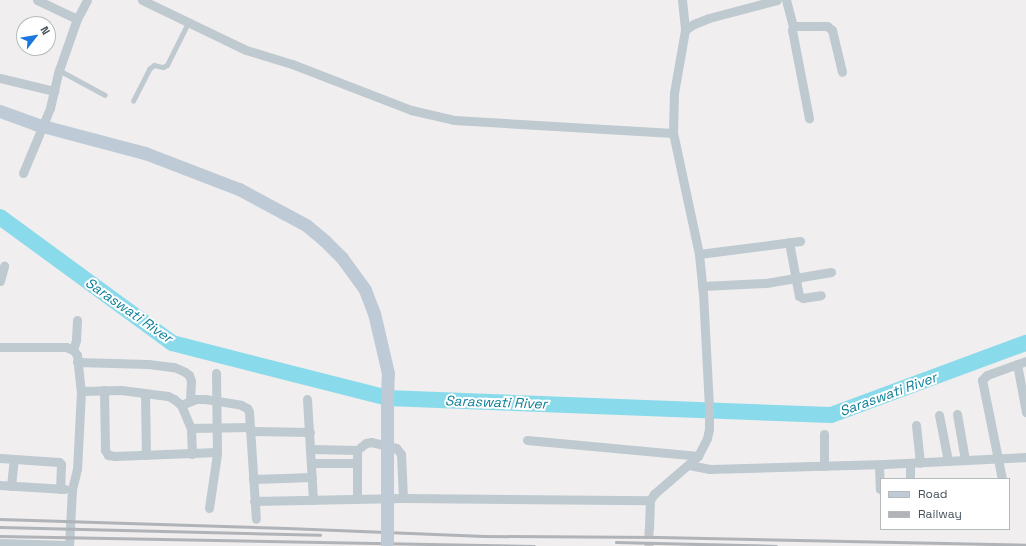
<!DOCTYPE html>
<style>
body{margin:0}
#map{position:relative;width:1026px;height:546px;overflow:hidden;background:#f0eeee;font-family:"Space Grotesk",sans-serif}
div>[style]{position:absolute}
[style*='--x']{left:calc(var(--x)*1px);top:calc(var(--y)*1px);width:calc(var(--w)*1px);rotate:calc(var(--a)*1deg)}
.river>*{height:16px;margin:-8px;padding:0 8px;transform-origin:8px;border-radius:8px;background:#89daeb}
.street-tunnel>*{height:9px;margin-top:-4.5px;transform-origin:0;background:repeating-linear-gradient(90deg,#c6c7c9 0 9px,transparent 0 13.5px)}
.lane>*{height:4.5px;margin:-2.25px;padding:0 2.25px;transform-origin:2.25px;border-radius:2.25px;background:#bec9d0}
.street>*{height:9px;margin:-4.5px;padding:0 4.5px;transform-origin:4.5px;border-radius:4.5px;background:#bec9d0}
.secondary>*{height:13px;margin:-6.5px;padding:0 6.5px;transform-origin:6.5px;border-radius:6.5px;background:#becad5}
.rail>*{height:2.5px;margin:-1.25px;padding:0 1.25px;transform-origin:1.25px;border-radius:1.25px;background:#b0b3b8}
.secondary-bridge>*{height:13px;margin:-6.5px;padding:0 6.5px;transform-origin:6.5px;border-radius:6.5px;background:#becad5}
span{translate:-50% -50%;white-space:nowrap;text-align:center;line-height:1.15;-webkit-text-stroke:4px #fff;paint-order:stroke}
.water-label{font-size:14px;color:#0d8098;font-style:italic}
.legend{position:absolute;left:880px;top:478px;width:130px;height:52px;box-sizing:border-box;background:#fff;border:1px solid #b5babd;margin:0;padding:5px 7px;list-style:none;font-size:12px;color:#46525b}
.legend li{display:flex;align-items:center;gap:8px;height:20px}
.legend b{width:20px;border:1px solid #b5babd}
.north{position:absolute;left:16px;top:16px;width:40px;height:40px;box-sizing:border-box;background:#fff;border:1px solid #b5babd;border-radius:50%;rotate:59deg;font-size:11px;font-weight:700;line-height:16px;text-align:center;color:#46525b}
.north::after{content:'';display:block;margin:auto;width:14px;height:18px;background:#1a77de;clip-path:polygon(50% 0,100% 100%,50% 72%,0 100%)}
</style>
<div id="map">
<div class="river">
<div style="--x:0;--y:217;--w:213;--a:36.2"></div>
<div style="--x:172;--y:343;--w:222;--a:14.3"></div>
<div style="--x:387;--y:398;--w:444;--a:2.2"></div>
<div style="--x:831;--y:415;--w:208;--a:-20.3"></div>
</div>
<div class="street-tunnel">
<div style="--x:649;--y:528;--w:18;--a:90"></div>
</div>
<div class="lane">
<div style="--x:59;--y:70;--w:52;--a:28.5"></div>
<div style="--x:133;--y:101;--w:36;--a:-63"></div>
<div style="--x:149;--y:69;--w:6;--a:-39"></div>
<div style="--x:154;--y:65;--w:9;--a:13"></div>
<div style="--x:163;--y:67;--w:4;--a:-27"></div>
<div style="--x:167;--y:65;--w:47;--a:-63.4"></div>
</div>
<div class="street">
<div style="--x:37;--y:0;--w:44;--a:25.4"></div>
<div style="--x:142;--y:0;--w:115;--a:25.7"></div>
<div style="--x:246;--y:50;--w:48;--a:16.9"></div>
<div style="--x:292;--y:64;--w:128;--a:21.1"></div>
<div style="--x:411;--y:110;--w:44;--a:13.1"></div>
<div style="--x:454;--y:120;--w:219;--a:3.4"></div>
<div style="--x:682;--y:0;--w:30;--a:84"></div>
<div style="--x:786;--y:0;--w:27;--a:75"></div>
<div style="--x:793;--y:26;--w:34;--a:0"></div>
<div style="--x:827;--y:26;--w:6;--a:39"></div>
<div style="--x:832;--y:30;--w:43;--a:76.6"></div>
<div style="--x:793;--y:26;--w:4;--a:104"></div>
<div style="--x:792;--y:30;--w:90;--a:79.1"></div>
<div style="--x:0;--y:78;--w:56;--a:13.5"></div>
<div style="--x:23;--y:173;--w:70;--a:-67.4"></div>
<div style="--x:50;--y:108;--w:39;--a:-77"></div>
<div style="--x:59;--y:70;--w:54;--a:-70.6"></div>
<div style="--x:77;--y:19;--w:21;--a:-62"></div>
<div style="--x:789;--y:242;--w:55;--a:79.5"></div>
<div style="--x:799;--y:296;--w:4;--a:27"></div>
<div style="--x:803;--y:298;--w:18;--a:-9"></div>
<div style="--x:699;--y:254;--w:102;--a:-7.3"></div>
<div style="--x:0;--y:281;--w:16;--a:-75"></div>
<div style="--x:702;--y:286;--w:64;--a:-2.7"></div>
<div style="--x:766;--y:283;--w:66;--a:-9.6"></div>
<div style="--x:0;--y:347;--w:66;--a:0"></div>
<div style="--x:66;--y:347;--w:8;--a:23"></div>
<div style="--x:73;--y:350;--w:6;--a:51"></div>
<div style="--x:77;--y:355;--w:36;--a:84"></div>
<div style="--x:81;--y:391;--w:78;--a:92.9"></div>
<div style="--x:77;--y:469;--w:21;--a:104"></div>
<div style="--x:72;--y:489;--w:57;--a:93"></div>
<div style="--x:73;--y:350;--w:10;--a:-73"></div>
<div style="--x:76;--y:340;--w:20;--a:-87"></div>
<div style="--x:77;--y:362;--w:71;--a:1.6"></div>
<div style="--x:148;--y:364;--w:26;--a:7"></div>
<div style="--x:174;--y:367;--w:12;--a:24"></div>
<div style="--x:185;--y:372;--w:5;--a:37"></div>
<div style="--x:189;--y:375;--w:6;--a:72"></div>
<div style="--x:191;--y:381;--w:20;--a:93"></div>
<div style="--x:1017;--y:364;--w:49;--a:79.4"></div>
<div style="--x:104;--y:390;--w:60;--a:89"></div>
<div style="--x:105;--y:450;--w:6;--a:59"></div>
<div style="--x:108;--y:455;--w:7;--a:8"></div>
<div style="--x:115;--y:456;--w:102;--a:-2.2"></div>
<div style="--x:81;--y:391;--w:40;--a:-1.4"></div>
<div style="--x:121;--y:390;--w:47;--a:7.3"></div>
<div style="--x:168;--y:396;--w:7;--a:27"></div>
<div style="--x:174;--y:399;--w:9;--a:41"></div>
<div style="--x:181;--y:405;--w:25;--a:67"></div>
<div style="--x:191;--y:428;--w:26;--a:88"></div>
<div style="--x:145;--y:393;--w:62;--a:89.1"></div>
<div style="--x:307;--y:399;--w:101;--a:86.6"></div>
<div style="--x:181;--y:405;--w:16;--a:-22"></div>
<div style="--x:196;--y:399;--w:9;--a:0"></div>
<div style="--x:205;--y:399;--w:36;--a:9"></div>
<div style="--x:241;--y:405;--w:7;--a:27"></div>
<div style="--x:247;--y:408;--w:4;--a:63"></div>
<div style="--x:249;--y:412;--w:107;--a:86.3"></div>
<div style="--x:957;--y:414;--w:47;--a:80.1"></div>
<div style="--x:939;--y:415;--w:47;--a:78.9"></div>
<div style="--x:916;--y:425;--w:38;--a:84"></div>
<div style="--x:191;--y:428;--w:59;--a:-1"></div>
<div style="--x:250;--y:431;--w:60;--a:1"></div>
<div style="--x:527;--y:440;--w:172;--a:5.3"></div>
<div style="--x:311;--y:449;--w:46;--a:1.2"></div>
<div style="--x:357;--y:450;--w:11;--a:-38"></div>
<div style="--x:366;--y:443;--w:5;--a:-11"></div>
<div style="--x:371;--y:442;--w:26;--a:13"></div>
<div style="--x:396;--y:448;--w:8;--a:50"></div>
<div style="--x:401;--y:454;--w:44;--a:87.4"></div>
<div style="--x:357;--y:450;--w:49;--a:90"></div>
<div style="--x:0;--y:458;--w:59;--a:3.9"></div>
<div style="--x:59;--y:462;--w:3;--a:45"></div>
<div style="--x:61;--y:464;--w:25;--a:92"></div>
<div style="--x:311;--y:463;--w:46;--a:0"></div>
<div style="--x:910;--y:463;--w:16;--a:90"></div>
<div style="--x:689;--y:465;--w:21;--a:11"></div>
<div style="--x:710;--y:469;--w:175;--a:-1.6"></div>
<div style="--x:885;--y:464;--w:141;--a:-2.8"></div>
<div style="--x:879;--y:465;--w:24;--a:88"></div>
<div style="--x:824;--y:466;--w:32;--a:-90"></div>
<div style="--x:253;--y:479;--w:59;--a:-1.9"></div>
<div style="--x:1002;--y:479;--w:101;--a:-101.4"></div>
<div style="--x:982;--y:380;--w:7;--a:-45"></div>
<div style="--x:987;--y:375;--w:41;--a:-19.7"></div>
<div style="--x:0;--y:485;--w:65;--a:3.5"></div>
<div style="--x:11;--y:486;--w:27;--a:-84"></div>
<div style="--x:254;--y:501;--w:149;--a:-1.2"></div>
<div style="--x:403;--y:498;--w:247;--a:0.5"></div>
<div style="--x:209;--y:508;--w:55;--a:-81.6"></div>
<div style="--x:217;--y:454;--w:81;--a:-90.7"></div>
<div style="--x:649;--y:528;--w:28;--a:-88"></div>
<div style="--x:650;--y:500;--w:7;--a:-56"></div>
<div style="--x:654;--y:494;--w:58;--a:-40.8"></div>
<div style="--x:698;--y:456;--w:20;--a:-63"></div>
<div style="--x:707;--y:438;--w:9;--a:-77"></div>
<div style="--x:709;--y:429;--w:22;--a:-90"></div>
<div style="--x:709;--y:407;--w:113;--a:-93"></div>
<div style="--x:703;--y:294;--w:40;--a:-95.7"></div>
<div style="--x:699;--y:254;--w:124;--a:-102.1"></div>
<div style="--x:673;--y:133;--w:40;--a:-88.6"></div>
<div style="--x:674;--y:93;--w:64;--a:-80.1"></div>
<div style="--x:685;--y:30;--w:11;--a:-34"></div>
<div style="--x:694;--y:24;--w:16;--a:-22"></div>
<div style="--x:709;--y:18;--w:70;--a:-14.8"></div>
<div style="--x:0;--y:543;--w:69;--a:1.7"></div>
</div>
<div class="secondary">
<div style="--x:387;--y:398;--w:25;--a:-88"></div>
</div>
<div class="rail">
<div style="--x:0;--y:519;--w:287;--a:1.8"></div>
<div style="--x:287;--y:528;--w:197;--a:2.3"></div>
<div style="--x:484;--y:536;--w:175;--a:0.3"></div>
<div style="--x:659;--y:537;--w:367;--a:1.2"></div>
<div style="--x:0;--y:527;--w:320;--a:1.4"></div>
<div style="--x:0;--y:536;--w:534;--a:1.07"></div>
<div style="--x:616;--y:542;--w:160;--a:1.4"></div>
</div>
<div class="secondary-bridge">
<div style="--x:0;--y:111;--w:37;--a:20"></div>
<div style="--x:35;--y:124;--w:114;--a:14.8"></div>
<div style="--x:145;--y:153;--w:101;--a:21"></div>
<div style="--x:239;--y:189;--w:76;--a:28.2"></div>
<div style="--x:306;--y:225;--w:25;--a:40"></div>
<div style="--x:325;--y:241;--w:24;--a:45"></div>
<div style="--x:342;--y:258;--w:39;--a:54"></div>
<div style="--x:365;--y:290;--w:25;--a:69"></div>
<div style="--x:374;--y:313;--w:62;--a:76.9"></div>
<div style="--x:387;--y:398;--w:148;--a:90"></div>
</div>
<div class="water-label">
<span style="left:129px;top:310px;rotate:35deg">Saraswati River</span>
<span style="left:888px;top:394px;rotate:-20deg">Saraswati River</span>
<span style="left:496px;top:402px;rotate:2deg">Saraswati River</span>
</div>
<ul class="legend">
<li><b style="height:5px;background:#becad5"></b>Road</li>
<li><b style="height:5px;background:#b0b3b8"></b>Railway</li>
</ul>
<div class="north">N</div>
</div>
